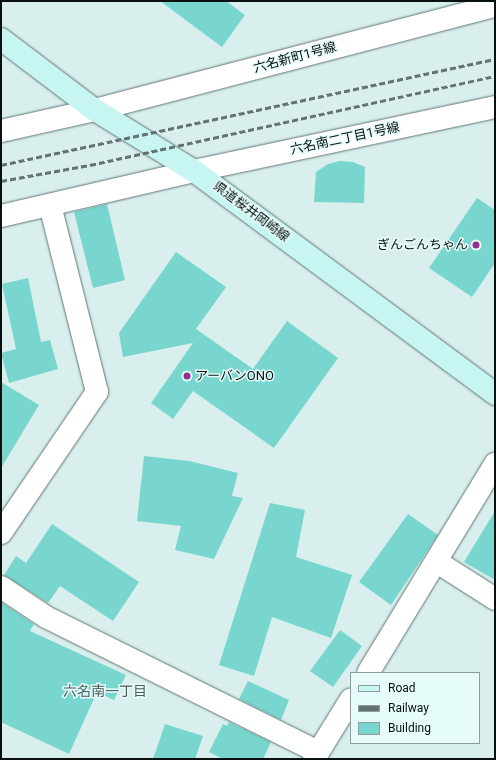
<!DOCTYPE html>
<meta charset="utf-8">
<style>
body{margin:0}
#map{position:relative;width:496px;height:760px;overflow:hidden;background:#d8efed;font-family:Roboto,"Noto Sans JP",sans-serif}
div>[style]{position:absolute}
[style*='--x']{left:calc(var(--x)*1px);top:calc(var(--y)*1px);width:calc(var(--w)*1px);rotate:calc(var(--a)*1deg)}
.building>*{inset:0;background:#78d6cf}
.roads{filter:drop-shadow(0 0 1px #617573) drop-shadow(0 0 1px #617573)}
.minor>*{height:22px;margin:-11px;padding:0 11px;transform-origin:11px;border-radius:11px;background:#fff}
.tertiary>*{height:22px;margin:-11px;padding:0 11px;transform-origin:11px;border-radius:11px;background:#fff}
.secondary>*{height:22px;margin:-11px;padding:0 11px;transform-origin:11px;border-radius:11px;background:#c7f5f2}
.rail>*{height:3px;margin-top:-1.5px;transform-origin:0;background:repeating-linear-gradient(90deg,#647271 0 6px,transparent 0 9px)}
.dots>*{width:11px;height:11px;translate:-50% -50%;box-sizing:border-box;border:2px solid #e5fcfa;border-radius:50%}
span{translate:-50% -50%;white-space:nowrap;text-align:center;line-height:1.15;-webkit-text-stroke:3px #e5fcfa;paint-order:stroke}
.street-label{font-size:13px;color:#091110}
.poi-label{font-size:13px;color:#091110}
.right{translate:-100% -50%;text-align:right}
.left{translate:0 -50%;text-align:left}
.neighbourhood-label{font-size:14px;color:#485c5a}
.frame{position:absolute;inset:0;border:2px solid #091110;pointer-events:none}
.legend{position:absolute;left:350px;top:672px;width:130px;height:72px;box-sizing:border-box;background:#e5fcfa;border:1px solid #8d9e9c;margin:0;padding:5px 7px;list-style:none;font-size:12px;color:#091110}
.legend li{display:flex;align-items:center;gap:8px;height:20px}
.legend b{width:20px;border:1px solid #8d9e9c}
</style>
<div id="map">
<div class="building">
<div style="clip-path:polygon(160px 1px,226px 1px,245px 15px,222px 47px)"></div>
<div style="clip-path:polygon(340px 161px,353px 162px,365px 167px,364px 203px,314px 202px,316px 172px,328px 164px)"></div>
<div style="clip-path:polygon(477px 198px,495px 210px,495px 263px,472px 297px,429px 268px)"></div>
<div style="clip-path:polygon(107px 204px,125px 280px,93px 288px,74px 212px)"></div>
<div style="clip-path:polygon(176px 252px,226px 287px,196px 329px,253px 369px,287px 321px,338px 358px,274px 448px,193px 391px,173px 419px,151px 403px,193px 343px,123px 357px,119px 333px)"></div>
<div style="clip-path:polygon(28px 278px,41px 342px,50px 340px,58px 369px,9px 383px,1px 353px,16px 349px,2px 284px)"></div>
<div style="clip-path:polygon(1px 382px,39px 405px,1px 468px)"></div>
<div style="clip-path:polygon(144px 456px,189px 461px,238px 473px,232px 496px,243px 498px,214px 559px,175px 550px,181px 526px,137px 521px)"></div>
<div style="clip-path:polygon(270px 503px,305px 510px,296px 557px,352px 575px,331px 638px,272px 617px,254px 676px,219px 665px)"></div>
<div style="clip-path:polygon(495px 511px,495px 580px,464px 562px)"></div>
<div style="clip-path:polygon(408px 514px,438px 535px,391px 605px,359px 582px)"></div>
<div style="clip-path:polygon(52px 524px,139px 582px,113px 621px,60px 586px,48px 603px,4px 575px,16px 556px,26px 563px)"></div>
<div style="clip-path:polygon(1px 602px,34px 624px,30px 631px,126px 675px,114px 700px,97px 692px,69px 754px,1px 722px)"></div>
<div style="clip-path:polygon(340px 630px,362px 646px,333px 687px,310px 671px)"></div>
<div style="clip-path:polygon(248px 681px,289px 700px,281px 720px,239px 699px)"></div>
<div style="clip-path:polygon(229px 722px,271px 742px,263px 759px,223px 759px,209px 752px,223px 724px,227px 726px)"></div>
<div style="clip-path:polygon(165px 724px,203px 736px,195px 759px,153px 759px)"></div>
</div>
<div class="roads">
<div class="minor">
<div style="--x:1;--y:131;--w:96;--a:-12.6"></div>
<div style="--x:1;--y:216;--w:198;--a:-13.1"></div>
<div style="--x:194;--y:171;--w:308;--a:-12"></div>
<div style="--x:1;--y:533;--w:171;--a:-55.8"></div>
<div style="--x:97;--y:392;--w:193;--a:-104.1"></div>
<div style="--x:437;--y:562;--w:69;--a:32.5"></div>
<div style="--x:1;--y:587;--w:54;--a:33.7"></div>
<div style="--x:46;--y:617;--w:304;--a:26.4"></div>
<div style="--x:368;--y:673;--w:245;--a:-58.7"></div>
<div style="--x:314;--y:759;--w:70;--a:-58.3"></div>
</div>
<div class="tertiary">
<div style="--x:95;--y:110;--w:413;--a:-14.6"></div>
</div>
<div class="secondary">
<div style="--x:1;--y:39;--w:118;--a:37.1"></div>
<div style="--x:95;--y:110;--w:116;--a:31.6"></div>
<div style="--x:194;--y:171;--w:375;--a:36.5"></div>
</div>
</div>
<div class="rail">
<div style="--x:1;--y:165;--w:505;--a:-12.11"></div>
<div style="--x:1;--y:181;--w:90;--a:-10.2"></div>
<div style="--x:90;--y:165;--w:415;--a:-12.4"></div>
</div>
<div class="dots">
<div style="left:476px;top:245px;background:#942d91"></div>
<div style="left:187px;top:376px;background:#942d91"></div>
</div>
<div class="street-label">
<span style="left:295px;top:58px;rotate:-15deg">六名新町1号線</span>
<span style="left:345px;top:139px;rotate:-12deg">六名南二丁目1号線</span>
<span style="left:251px;top:212px;rotate:37deg">県道桜井岡崎線</span>
</div>
<div class="poi-label">
<span class="right" style="left:468px;top:245px">ぎんごんちゃん</span>
<span class="left" style="left:195px;top:376px">アーバンONO</span>
</div>
<div class="neighbourhood-label">
<span style="left:105px;top:691px">六名南一丁目</span>
</div>
<div class="frame"></div>
<ul class="legend">
<li><b style="height:5px;background:#c7f5f2"></b>Road</li>
<li><b style="height:5px;background:#647271"></b>Railway</li>
<li><b style="height:11px;background:#78d6cf"></b>Building</li>
</ul>
</div>
